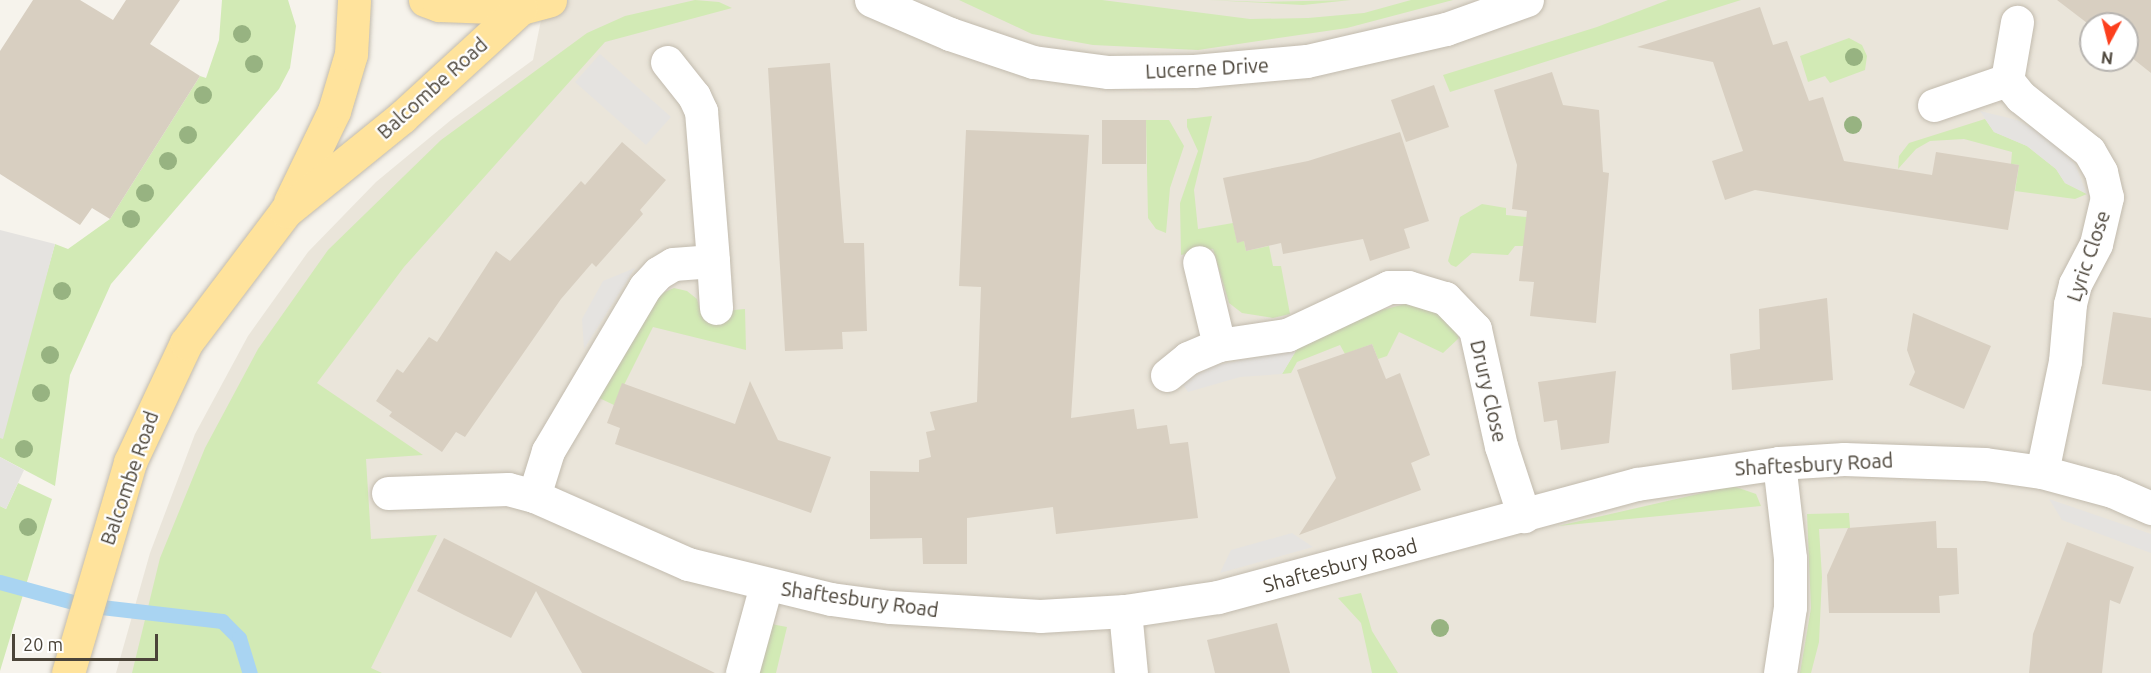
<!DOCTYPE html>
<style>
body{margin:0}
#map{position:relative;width:2151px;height:673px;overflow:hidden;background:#f6f3ec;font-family:Ubuntu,sans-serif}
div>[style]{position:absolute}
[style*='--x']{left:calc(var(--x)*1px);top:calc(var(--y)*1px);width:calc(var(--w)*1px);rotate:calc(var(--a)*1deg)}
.residential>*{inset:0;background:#eae5da}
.green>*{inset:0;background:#d2eab5}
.parking>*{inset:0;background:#e5e3e0}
.stream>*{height:15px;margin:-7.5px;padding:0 7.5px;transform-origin:7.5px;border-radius:7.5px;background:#a9d4f2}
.building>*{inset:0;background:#d8cfc1}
.roads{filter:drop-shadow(0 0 2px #c2bbae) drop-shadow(0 0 2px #c2bbae)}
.minor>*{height:33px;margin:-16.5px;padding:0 16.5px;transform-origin:16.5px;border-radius:16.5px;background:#fff}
.major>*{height:33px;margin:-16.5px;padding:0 16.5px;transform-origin:16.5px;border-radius:16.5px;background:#ffe39c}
.trees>*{width:18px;height:18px;margin:-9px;border-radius:50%;background:#97b381}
span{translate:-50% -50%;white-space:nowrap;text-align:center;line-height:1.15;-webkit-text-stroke:4.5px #fff;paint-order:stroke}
.street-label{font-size:20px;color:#4b4439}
.north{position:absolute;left:2079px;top:12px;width:60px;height:60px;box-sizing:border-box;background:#fff;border:2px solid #b7b4b0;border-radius:50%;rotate:187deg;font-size:16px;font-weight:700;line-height:24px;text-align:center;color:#4b4439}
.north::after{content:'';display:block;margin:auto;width:21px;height:27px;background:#fc3f1d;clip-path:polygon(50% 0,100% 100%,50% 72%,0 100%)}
.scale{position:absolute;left:12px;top:634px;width:146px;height:27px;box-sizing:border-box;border:3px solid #4b4439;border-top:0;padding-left:8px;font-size:18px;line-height:21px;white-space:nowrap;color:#4b4439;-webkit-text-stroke:4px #fff;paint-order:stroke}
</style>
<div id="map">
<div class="residential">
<div style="clip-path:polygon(evenodd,545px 0,2151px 0,2151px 673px,116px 673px,150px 553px,195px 434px,248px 336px,308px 252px,376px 182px,451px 120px,533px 60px,545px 0,2091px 24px,2127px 24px,2127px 60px,2091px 60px,2091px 24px)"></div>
</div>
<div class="green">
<div style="clip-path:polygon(222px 0,288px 0,296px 26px,290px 68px,279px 89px,111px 284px,70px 375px,55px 486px,0 457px,0 438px,55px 244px,68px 249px,110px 219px,200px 76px,206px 78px,219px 40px)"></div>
<div style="clip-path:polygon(695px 0,719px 2px,732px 8px,605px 42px,404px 267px,317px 383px,423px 455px,366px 459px,371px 539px,437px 535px,371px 668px,382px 673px,132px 673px,160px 558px,205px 448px,258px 349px,328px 250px,441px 140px,587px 33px,625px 16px)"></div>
<div style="clip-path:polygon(959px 0,1102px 0,1250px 19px,1308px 18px,1364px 13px,1411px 0,1453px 0,1347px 28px,1198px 50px,1093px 45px,1032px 34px)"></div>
<div style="clip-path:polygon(1208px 0,1264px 2px,1351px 0,1303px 5px)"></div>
<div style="clip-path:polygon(1668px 0,1741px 0,1450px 92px,1443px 75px,1597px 27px)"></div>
<div style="clip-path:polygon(1849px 38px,1862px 45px,1867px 56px,1865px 70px,1830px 83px,1825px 76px,1808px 82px,1800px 56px)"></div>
<div style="clip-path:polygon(1212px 116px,1194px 190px,1198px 229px,1233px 223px,1237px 242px,1244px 241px,1246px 251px,1269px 246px,1273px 266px,1281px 266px,1290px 314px,1273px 318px,1242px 313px,1229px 303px,1213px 249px,1181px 255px,1180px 203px,1198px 151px,1187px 127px,1187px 119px)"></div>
<div style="clip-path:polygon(1985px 119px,1994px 132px,2027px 146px,2056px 169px,2065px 183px,2087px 194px,2075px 199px,2015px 191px,2019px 165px,2011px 164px,2012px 152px,1964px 139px,1930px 141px,1916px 149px,1898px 169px,1899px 156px,1909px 143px)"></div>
<div style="clip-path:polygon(1146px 120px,1169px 120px,1184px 146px,1170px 188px,1166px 233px,1156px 229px,1148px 218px)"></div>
<div style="clip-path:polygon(1482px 204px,1506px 208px,1506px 215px,1527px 217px,1524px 246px,1515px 246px,1508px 255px,1472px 253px,1456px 267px,1451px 265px,1448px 261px,1460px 217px)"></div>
<div style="clip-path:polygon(674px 288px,687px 291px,697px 299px,701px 313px,745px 309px,746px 350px,653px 327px,614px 405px,595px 396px,660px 294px)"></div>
<div style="clip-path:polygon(1405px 304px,1434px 311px,1452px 325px,1459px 338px,1443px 353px,1399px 332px,1387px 356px,1378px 359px,1372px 344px,1345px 354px,1340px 345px,1297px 362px,1291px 373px,1282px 374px,1297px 349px,1374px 312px)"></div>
<div style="clip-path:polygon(18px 483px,52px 499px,0 671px,0 506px,6px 509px)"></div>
<div style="clip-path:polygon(1733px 486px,1756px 494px,1761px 506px,1558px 526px)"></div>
<div style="clip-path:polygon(1849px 513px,1850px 528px,1819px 529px,1822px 577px,1819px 642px,1811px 673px,1800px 673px,1811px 608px,1807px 514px)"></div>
<div style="clip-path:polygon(1361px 593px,1372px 631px,1398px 673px,1372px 673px,1361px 623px,1338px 598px)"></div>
<div style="clip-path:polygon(771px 624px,787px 627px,776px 673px,758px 673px)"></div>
</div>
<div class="parking">
<div style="clip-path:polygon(600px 54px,671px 117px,646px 145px,575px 82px)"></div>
<div style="clip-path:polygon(1980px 111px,2017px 120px,2039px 131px,2075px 164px,2087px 194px,2065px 183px,2056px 169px,2027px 146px,1994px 132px)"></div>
<div style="clip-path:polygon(0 230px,55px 244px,3px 439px,0 438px)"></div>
<div style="clip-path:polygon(635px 268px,584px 349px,582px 319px,603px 281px)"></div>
<div style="clip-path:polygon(1297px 349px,1282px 374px,1240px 377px,1188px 392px,1182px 383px,1213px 366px)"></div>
<div style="clip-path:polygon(0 457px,24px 470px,6px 509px,0 506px)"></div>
<div style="clip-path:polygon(2049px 499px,2151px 534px,2151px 553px,2062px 520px)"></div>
<div style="clip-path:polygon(1292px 533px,1313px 547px,1220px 573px,1231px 550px)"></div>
</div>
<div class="stream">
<div style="--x:0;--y:582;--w:87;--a:15.3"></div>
<div style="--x:84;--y:605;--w:139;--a:6.6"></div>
<div style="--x:222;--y:621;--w:24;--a:45"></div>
<div style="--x:239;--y:638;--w:37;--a:73"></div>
</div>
<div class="building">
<div style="clip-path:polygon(33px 0,80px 0,113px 20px,126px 0,180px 0,150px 44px,200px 76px,110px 219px,92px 208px,80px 225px,0 174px,0 51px)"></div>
<div style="clip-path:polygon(2057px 0,2151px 0,2151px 73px,2127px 54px,2127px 24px,2091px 26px)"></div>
<div style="clip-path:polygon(1760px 7px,1773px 45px,1787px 41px,1809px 101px,1823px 97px,1844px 161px,1932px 175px,1936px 152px,2019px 165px,2008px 230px,1755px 190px,1725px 200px,1712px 161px,1743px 151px,1713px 62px,1637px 47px)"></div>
<div style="clip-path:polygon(830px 63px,844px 243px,864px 243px,867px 331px,842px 332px,843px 349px,785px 351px,768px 68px)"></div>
<div style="clip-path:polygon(1552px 72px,1563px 105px,1599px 110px,1603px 172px,1609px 173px,1596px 323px,1530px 316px,1534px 282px,1519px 281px,1527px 211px,1512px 209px,1517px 165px,1494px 90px)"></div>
<div style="clip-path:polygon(1434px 85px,1449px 127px,1406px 142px,1391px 100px)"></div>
<div style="clip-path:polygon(1102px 120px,1146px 120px,1146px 164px,1102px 164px)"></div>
<div style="clip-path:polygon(966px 130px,1089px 135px,1071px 418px,1134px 409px,1137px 429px,1167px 425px,1170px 444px,1188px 442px,1198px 518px,1056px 534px,1053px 507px,967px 518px,967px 564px,923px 564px,922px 538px,870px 539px,870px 471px,919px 472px,919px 460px,931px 457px,926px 432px,935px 430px,930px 412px,977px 402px,981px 287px,959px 286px)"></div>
<div style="clip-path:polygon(1400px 132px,1429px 221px,1404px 229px,1410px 248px,1370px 261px,1363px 239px,1283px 254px,1281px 243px,1246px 251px,1244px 241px,1237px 243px,1223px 178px,1308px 161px)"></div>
<div style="clip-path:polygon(622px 142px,666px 180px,640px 210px,643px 214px,596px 267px,592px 263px,561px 299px,465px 437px,456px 432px,442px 452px,389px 416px,392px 412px,376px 401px,397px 369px,403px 373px,429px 337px,437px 342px,496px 251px,510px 261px,581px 181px,585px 185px)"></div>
<div style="clip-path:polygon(1827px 298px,1833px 380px,1732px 390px,1730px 354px,1760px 349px,1759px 309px)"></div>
<div style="clip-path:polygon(2113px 312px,2151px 318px,2151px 391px,2102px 384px)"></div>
<div style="clip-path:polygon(1913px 313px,1991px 346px,1964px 409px,1909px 385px,1915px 372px,1907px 350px)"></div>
<div style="clip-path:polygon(1372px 344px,1386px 379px,1400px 373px,1430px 455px,1411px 463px,1421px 490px,1299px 535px,1336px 478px,1297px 370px)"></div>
<div style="clip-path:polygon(1616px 371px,1609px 443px,1561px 450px,1557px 420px,1544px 422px,1538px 382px)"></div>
<div style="clip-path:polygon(750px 381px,778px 440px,831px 457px,811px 513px,615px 444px,620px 428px,607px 423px,622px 383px,735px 424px)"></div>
<div style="clip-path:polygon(1936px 521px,1937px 548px,1957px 548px,1959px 594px,1939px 596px,1940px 613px,1829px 613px,1827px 575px,1848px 528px)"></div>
<div style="clip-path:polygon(444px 538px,598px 616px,715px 673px,582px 673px,536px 591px,511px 638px,464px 615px,417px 591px)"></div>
<div style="clip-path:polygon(2067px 542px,2134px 567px,2120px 604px,2110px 600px,2102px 673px,2029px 673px,2033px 634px)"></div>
<div style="clip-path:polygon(1277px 623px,1290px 673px,1215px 673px,1207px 640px)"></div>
</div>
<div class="roads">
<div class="minor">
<div style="--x:871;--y:0;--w:86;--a:23.3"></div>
<div style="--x:950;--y:34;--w:88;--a:18.6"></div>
<div style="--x:1033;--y:62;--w:76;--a:7.6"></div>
<div style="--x:1108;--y:72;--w:86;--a:-0.7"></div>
<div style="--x:1194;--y:71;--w:113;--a:-5.1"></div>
<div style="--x:1307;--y:61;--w:143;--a:-13"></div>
<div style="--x:1446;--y:29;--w:86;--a:-19.7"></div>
<div style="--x:667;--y:62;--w:43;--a:51.5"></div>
<div style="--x:694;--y:96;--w:17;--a:65"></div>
<div style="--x:701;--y:111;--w:150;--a:85.4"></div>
<div style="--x:713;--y:261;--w:40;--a:175.7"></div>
<div style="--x:673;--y:264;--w:17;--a:149"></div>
<div style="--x:658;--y:273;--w:19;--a:133"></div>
<div style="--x:645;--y:287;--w:191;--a:120.6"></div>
<div style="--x:548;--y:451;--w:47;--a:107.3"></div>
<div style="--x:534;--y:496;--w:168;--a:23.8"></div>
<div style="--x:688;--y:564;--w:147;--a:13.8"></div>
<div style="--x:831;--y:599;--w:60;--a:7.7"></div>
<div style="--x:890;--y:607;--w:150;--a:3.4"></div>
<div style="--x:1040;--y:616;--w:85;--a:-3.4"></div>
<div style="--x:1125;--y:611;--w:94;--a:-8.6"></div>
<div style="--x:1218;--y:597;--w:434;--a:-15.1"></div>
<div style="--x:1637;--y:484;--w:144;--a:-8.4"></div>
<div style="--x:1779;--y:463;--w:65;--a:-3.5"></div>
<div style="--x:1844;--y:459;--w:141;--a:2"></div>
<div style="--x:1985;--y:464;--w:58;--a:8"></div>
<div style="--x:2042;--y:472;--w:73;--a:15.2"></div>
<div style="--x:2112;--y:491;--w:43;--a:23.6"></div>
<div style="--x:2007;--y:80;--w:22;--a:51"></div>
<div style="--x:2021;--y:97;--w:87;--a:38.5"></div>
<div style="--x:2089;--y:151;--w:24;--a:60"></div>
<div style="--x:2101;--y:172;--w:26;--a:77"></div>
<div style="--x:2107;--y:197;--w:48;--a:103.2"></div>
<div style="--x:2096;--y:244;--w:45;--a:117.7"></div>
<div style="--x:2075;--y:284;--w:21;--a:104"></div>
<div style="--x:2070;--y:304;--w:57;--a:95"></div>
<div style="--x:2065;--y:361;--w:113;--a:101.7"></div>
<div style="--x:1934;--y:105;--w:77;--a:-18.9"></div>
<div style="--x:2007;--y:80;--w:59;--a:-80.2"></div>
<div style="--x:713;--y:261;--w:47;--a:86.3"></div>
<div style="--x:1219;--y:345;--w:69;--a:-8.4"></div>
<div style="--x:1287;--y:335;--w:113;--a:-25.2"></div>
<div style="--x:1389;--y:287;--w:19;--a:0"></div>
<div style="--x:1408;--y:287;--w:39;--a:17"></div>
<div style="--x:1445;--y:298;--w:43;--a:45.9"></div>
<div style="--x:1475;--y:329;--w:120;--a:77.5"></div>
<div style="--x:1501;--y:446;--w:74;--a:71.8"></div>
<div style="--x:1167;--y:375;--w:27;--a:-39"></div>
<div style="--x:1188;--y:358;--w:34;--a:-23"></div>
<div style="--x:1219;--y:345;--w:85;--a:-103.5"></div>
<div style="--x:1779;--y:463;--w:96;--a:83.4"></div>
<div style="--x:1790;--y:558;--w:49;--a:90"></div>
<div style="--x:1790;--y:607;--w:67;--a:98.6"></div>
<div style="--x:388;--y:493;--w:120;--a:-1.9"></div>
<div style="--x:508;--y:489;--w:27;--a:15"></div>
<div style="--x:1125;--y:611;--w:62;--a:84.5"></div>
<div style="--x:742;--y:673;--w:91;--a:-74.7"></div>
</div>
<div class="major">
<div style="--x:425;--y:0;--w:15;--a:20"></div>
<div style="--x:439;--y:5;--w:82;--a:2.1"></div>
<div style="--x:521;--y:8;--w:30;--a:-15"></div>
<div style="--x:290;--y:202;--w:101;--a:-64.2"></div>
<div style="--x:334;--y:111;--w:59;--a:-73.4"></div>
<div style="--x:351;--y:54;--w:54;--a:-86.8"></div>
<div style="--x:68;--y:673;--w:220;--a:-73.6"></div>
<div style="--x:130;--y:462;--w:132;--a:-64.8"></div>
<div style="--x:186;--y:343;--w:166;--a:-52.9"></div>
<div style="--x:286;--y:211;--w:149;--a:-39"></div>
<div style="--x:402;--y:117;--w:161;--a:-42.5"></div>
</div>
</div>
<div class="trees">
<div style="left:242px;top:34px"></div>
<div style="left:1854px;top:57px"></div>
<div style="left:254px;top:64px"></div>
<div style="left:203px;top:95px"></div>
<div style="left:1853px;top:125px"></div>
<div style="left:188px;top:135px"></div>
<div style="left:168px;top:161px"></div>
<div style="left:145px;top:193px"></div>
<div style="left:131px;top:219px"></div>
<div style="left:62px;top:291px"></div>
<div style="left:50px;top:355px"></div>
<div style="left:41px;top:393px"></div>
<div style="left:24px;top:449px"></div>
<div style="left:28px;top:527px"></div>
<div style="left:1440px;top:628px"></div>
</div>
<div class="street-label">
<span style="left:1207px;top:68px;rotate:-3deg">Lucerne Drive</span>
<span style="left:432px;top:88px;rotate:-42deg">Balcombe Road</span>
<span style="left:2088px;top:256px;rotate:-71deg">Lyric Close</span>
<span style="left:1489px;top:391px;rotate:77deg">Drury Close</span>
<span style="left:1814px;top:464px;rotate:-3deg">Shaftesbury Road</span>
<span style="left:129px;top:478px;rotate:-71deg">Balcombe Road</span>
<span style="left:1340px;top:565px;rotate:-15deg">Shaftesbury Road</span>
<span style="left:860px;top:599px;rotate:8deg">Shaftesbury Road</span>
</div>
<div class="north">N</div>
<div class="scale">20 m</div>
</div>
